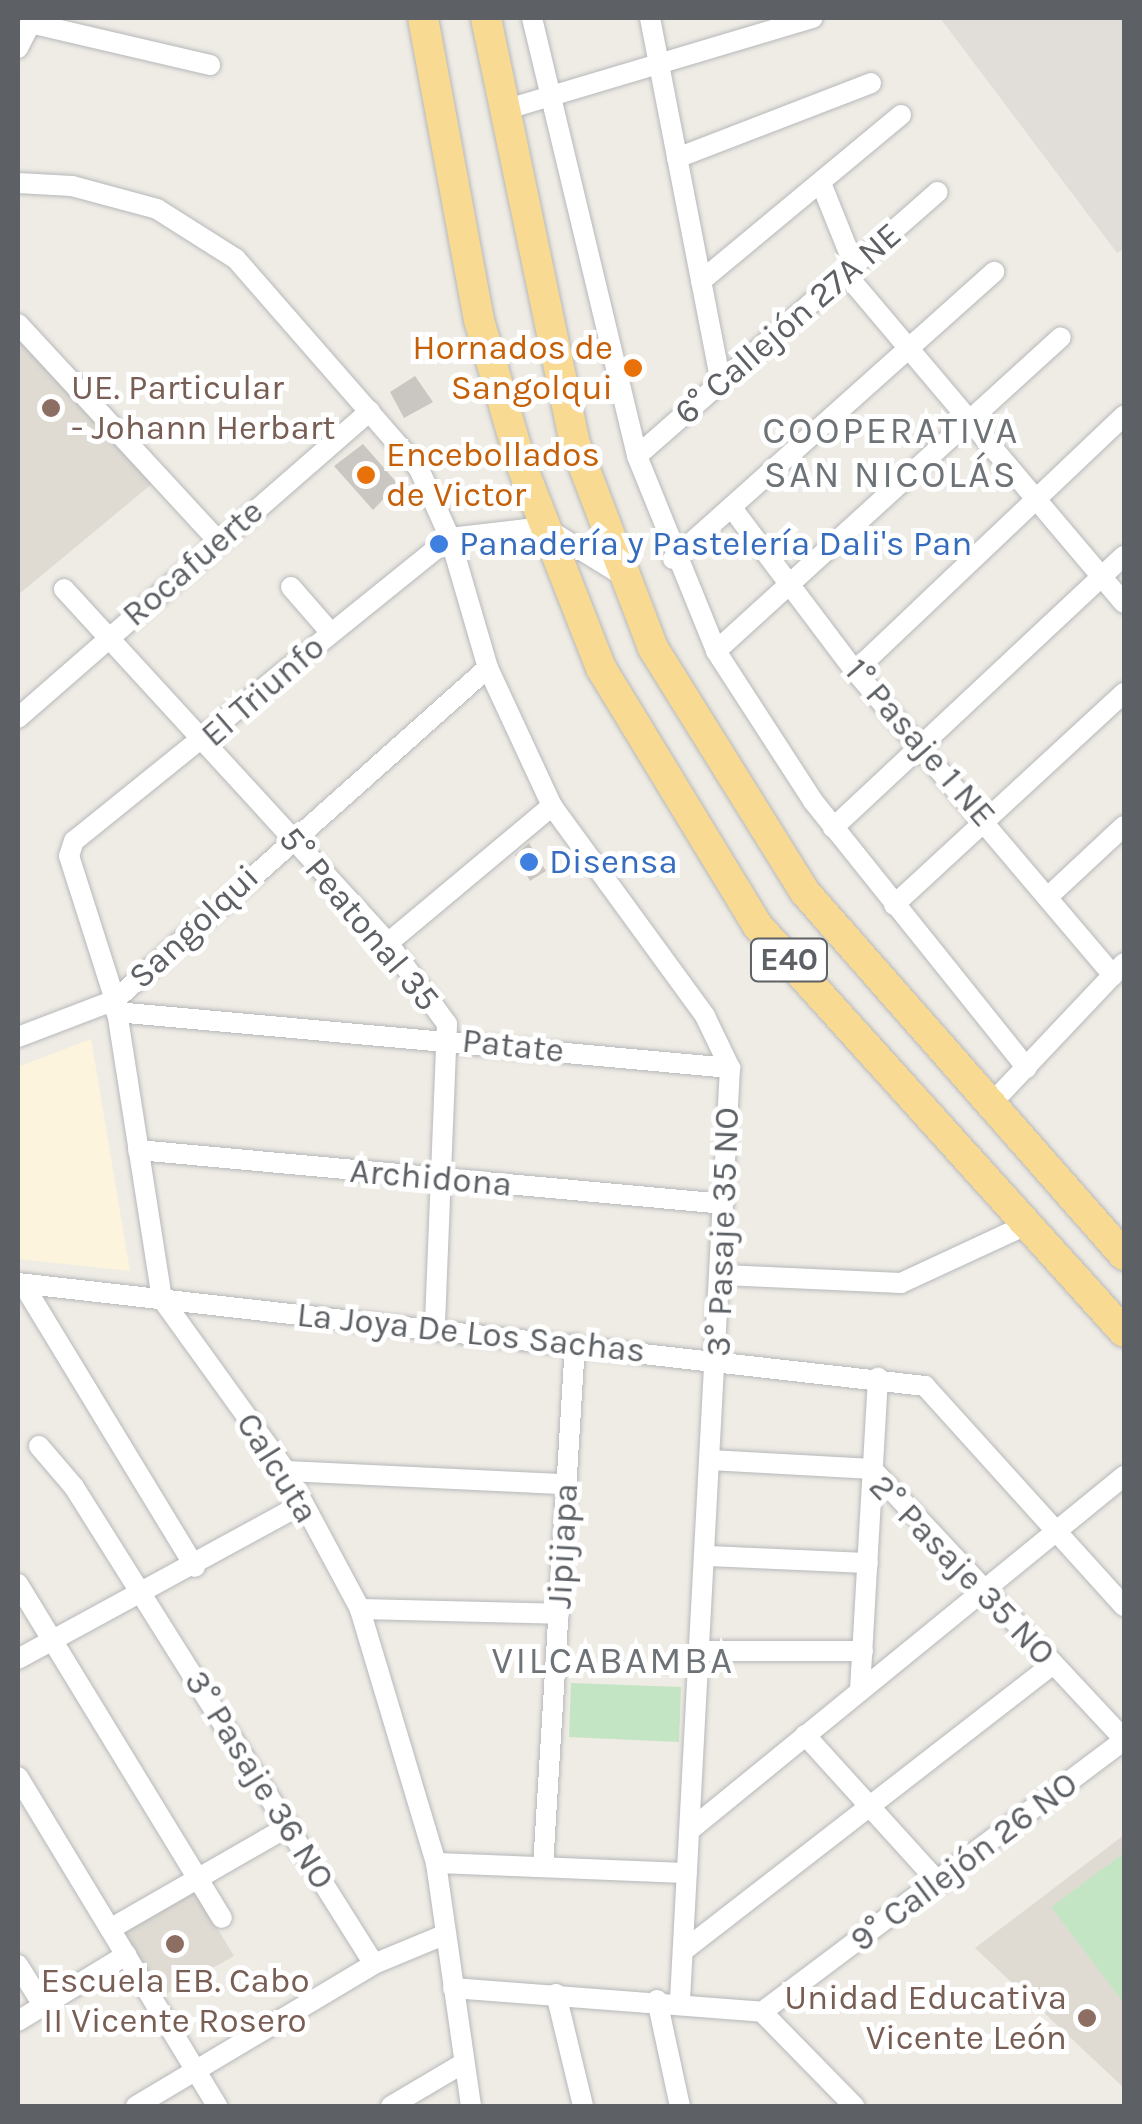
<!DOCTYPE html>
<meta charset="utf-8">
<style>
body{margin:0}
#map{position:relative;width:1142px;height:2124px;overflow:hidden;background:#efece5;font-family:Karla,sans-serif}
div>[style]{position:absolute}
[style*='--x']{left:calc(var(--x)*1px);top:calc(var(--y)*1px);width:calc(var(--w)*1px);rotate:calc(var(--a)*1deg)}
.commercial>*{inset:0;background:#fcf4dd}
.industrial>*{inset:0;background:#e1deda}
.education>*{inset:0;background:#dfdbd3}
.green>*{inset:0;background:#c4e5c3}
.building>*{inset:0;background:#cac7c2}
.roads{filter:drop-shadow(0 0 2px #b6b8bb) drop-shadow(0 0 2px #b6b8bb)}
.minor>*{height:20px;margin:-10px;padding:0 10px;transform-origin:10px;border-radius:10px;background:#fff}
.highway>*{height:30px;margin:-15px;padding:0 15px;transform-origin:15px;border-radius:15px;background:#f8da93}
.dots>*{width:28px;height:28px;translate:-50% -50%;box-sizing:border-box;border:5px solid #fff;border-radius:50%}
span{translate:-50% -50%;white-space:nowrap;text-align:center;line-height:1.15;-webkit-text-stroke:10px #fff;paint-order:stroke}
.shield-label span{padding:2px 8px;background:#fff;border:2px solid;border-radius:8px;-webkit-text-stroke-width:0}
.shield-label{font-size:32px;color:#5d6165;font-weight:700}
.street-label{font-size:35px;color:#5d6165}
.food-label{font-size:35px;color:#c56008}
.right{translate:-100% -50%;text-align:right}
.left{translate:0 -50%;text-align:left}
.education-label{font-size:35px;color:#785e54}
.shop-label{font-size:35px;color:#366cbe}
.neighbourhood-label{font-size:38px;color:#6e7377;letter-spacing:2.5px}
.frame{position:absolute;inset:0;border:20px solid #5d6165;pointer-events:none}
</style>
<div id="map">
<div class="commercial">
<div style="clip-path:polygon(91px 1039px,130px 1271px,18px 1259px,18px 1067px)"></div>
</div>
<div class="industrial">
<div style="clip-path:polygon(940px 18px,1124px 18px,1124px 249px,1117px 253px)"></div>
</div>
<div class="education">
<div style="clip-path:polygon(18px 333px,153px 483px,18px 595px)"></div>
<div style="clip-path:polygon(1124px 1835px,1124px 2088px,975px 1948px)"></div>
<div style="clip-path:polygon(192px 1886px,234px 1956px,159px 1998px,117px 1931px)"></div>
</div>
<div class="green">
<div style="clip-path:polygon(571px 1683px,681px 1687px,679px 1742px,569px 1737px)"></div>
<div style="clip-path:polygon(1124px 1853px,1124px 2003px,1051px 1907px)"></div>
</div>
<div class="building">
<div style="clip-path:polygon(415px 376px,433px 402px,404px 418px,390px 392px)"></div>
<div style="clip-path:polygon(363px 444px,398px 484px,373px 510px,334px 466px)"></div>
<div style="clip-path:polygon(529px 843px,546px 871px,530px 881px,515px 855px)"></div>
</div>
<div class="roads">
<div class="minor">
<div style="--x:532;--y:18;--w:450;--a:76.5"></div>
<div style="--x:637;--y:456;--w:210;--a:67.9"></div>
<div style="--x:716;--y:651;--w:179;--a:57.1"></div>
<div style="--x:813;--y:801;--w:342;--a:51.3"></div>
<div style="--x:650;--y:18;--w:372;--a:79"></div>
<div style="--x:30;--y:23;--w:185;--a:13.1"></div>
<div style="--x:18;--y:48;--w:34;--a:-63"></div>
<div style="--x:504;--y:110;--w:322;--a:-16.6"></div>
<div style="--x:677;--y:158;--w:208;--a:-21.1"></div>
<div style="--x:18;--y:183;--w:54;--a:3.2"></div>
<div style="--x:72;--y:186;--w:88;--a:15.1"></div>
<div style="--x:157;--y:209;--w:93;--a:32.3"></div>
<div style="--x:236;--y:259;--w:279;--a:48.9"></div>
<div style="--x:419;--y:469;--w:76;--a:65.8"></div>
<div style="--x:450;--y:538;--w:95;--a:-6.7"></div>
<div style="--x:544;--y:527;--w:92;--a:31.6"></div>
<div style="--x:821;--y:183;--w:88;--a:68.1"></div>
<div style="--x:845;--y:273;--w:432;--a:49.8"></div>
<div style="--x:701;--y:281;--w:260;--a:-39.7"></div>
<div style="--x:18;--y:324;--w:295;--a:47.3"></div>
<div style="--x:637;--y:456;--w:400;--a:-41.3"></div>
<div style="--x:732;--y:508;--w:204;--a:53"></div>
<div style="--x:855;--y:671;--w:399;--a:49.7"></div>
<div style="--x:673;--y:559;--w:431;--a:-41.8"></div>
<div style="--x:291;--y:587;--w:61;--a:49"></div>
<div style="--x:64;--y:589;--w:480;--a:47.5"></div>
<div style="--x:388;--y:943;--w:100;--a:53.9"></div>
<div style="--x:447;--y:1024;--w:305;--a:92.3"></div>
<div style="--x:716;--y:651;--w:466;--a:-42.3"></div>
<div style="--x:855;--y:671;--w:371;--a:-43.5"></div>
<div style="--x:18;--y:718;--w:467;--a:-41.1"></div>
<div style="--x:833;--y:828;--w:398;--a:-43.1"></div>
<div style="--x:1050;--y:895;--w:101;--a:-43"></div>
<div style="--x:894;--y:905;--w:313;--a:-42.7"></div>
<div style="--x:388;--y:943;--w:214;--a:-39.9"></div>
<div style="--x:116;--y:1012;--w:617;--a:5.21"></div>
<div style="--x:18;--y:1037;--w:104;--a:-20.9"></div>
<div style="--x:115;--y:1000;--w:499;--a:-41.7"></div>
<div style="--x:988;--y:1107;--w:198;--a:-46.6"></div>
<div style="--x:138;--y:1150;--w:588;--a:5.26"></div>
<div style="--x:723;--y:1275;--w:178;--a:2.6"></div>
<div style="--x:901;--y:1283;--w:140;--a:-24.9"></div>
<div style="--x:18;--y:1283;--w:913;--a:6.48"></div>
<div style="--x:925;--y:1386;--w:297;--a:47.9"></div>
<div style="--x:23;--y:1284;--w:331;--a:58.7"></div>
<div style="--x:39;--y:1446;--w:54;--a:49.5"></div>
<div style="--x:74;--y:1487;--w:563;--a:57.83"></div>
<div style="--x:711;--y:1460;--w:161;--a:3.2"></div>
<div style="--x:872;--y:1469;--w:369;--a:47"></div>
<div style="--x:286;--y:1471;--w:280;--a:2.7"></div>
<div style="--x:707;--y:1556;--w:161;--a:2.5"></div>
<div style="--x:18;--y:1584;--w:391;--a:58.6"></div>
<div style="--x:360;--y:1609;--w:199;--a:1.4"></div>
<div style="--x:701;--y:1651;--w:162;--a:0"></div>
<div style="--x:18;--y:1659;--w:324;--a:-28.6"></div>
<div style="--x:860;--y:1690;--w:313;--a:-86.7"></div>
<div style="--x:805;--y:1735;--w:200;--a:47.8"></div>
<div style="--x:18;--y:1777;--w:385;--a:58.8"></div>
<div style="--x:690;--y:1830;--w:560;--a:-39.2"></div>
<div style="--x:436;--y:1863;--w:251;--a:2.3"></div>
<div style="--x:543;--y:1867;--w:524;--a:-86.5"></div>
<div style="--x:110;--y:1929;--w:207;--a:-29.9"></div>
<div style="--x:683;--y:1951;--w:468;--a:-37.8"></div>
<div style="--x:18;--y:1965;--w:47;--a:58"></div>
<div style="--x:453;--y:1988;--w:310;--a:4.4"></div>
<div style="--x:762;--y:2012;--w:453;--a:-36.9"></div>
<div style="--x:556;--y:1994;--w:115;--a:76.4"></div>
<div style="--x:657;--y:2000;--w:108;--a:77.8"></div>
<div style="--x:762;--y:2012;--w:132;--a:45.6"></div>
<div style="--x:18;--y:2021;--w:127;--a:-31.4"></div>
<div style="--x:136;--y:2106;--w:277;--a:-30.8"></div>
<div style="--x:374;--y:1964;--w:78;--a:-22.6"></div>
<div style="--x:391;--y:2106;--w:82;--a:-30.6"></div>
<div style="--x:471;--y:2106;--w:246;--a:-98.2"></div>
<div style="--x:436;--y:1863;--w:265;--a:-106.7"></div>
<div style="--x:360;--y:1609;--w:157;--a:-118.2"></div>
<div style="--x:286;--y:1471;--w:212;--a:-125.8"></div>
<div style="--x:162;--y:1299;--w:303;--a:-98.9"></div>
<div style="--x:115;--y:1000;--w:151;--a:-107.7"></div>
<div style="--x:69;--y:856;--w:16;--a:-72"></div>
<div style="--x:74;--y:841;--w:483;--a:-38.9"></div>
<div style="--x:450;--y:538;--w:135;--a:73.7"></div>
<div style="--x:488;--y:668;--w:152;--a:65.1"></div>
<div style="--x:552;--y:806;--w:260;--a:53.9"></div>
<div style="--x:705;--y:1016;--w:58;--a:64.3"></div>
<div style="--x:730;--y:1068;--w:934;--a:93.07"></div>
</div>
<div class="highway">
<div style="--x:423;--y:18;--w:307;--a:79.5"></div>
<div style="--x:479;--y:320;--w:150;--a:73.7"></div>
<div style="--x:521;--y:464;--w:219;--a:68.6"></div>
<div style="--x:601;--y:668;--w:301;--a:58.7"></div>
<div style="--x:757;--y:925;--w:548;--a:47.96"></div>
<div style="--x:486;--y:18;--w:432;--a:78.2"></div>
<div style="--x:574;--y:441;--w:222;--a:69.1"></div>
<div style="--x:653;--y:648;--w:286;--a:58.1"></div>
<div style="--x:804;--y:891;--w:485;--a:48.7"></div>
</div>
</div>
<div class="dots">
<div style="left:633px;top:368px;background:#e8710a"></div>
<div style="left:51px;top:408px;background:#8d6e63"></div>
<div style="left:366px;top:475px;background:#e8710a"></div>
<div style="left:439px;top:544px;background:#3f7fe0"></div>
<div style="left:529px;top:862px;background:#3f7fe0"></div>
<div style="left:175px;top:1944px;background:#8d6e63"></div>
<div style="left:1087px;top:2018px;background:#8d6e63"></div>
</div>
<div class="shield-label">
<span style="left:789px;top:960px">E40</span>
</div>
<div class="street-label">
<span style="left:788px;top:324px;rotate:-41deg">6° Callejón 27A NE</span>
<span style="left:193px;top:563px;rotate:-41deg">Rocafuerte</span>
<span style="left:263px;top:691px;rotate:-41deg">El Triunfo</span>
<span style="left:920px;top:743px;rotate:49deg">1° Pasaje 1 NE</span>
<span style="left:359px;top:919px;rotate:50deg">5° Peatonal 35</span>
<span style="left:194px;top:927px;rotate:-43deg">Sangolqui</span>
<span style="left:513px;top:1046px;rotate:6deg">Patate</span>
<span style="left:431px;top:1178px;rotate:5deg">Archidona</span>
<span style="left:723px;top:1232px;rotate:-88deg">3° Pasaje 35 NO</span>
<span style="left:471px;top:1333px;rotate:6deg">La Joya De Los Sachas</span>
<span style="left:277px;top:1468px;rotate:58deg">Calcuta</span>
<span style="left:563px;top:1546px;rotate:-87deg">Jipijapa</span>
<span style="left:962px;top:1570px;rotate:46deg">2° Pasaje 35 NO</span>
<span style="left:259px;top:1780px;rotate:58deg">3° Pasaje 36 NO</span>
<span style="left:964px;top:1862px;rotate:-37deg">9° Callejón 26 NO</span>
</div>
<div class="food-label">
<span class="right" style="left:613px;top:368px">Hornados de<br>Sangolqui</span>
<span class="left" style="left:386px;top:475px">Encebollados<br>de Victor</span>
</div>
<div class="education-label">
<span class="left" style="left:71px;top:408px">UE. Particular<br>- Johann Herbart</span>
<span style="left:175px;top:2001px">Escuela EB. Cabo<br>II Vicente Rosero</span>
<span class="right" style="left:1067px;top:2018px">Unidad Educativa<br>Vicente León</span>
</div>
<div class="shop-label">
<span class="left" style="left:459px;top:544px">Panadería y Pastelería Dali's Pan</span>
<span class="left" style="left:549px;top:862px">Disensa</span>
</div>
<div class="neighbourhood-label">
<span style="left:891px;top:453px">COOPERATIVA<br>SAN NICOLÁS</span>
<span style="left:613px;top:1661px">VILCABAMBA</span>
</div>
<div class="frame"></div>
</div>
